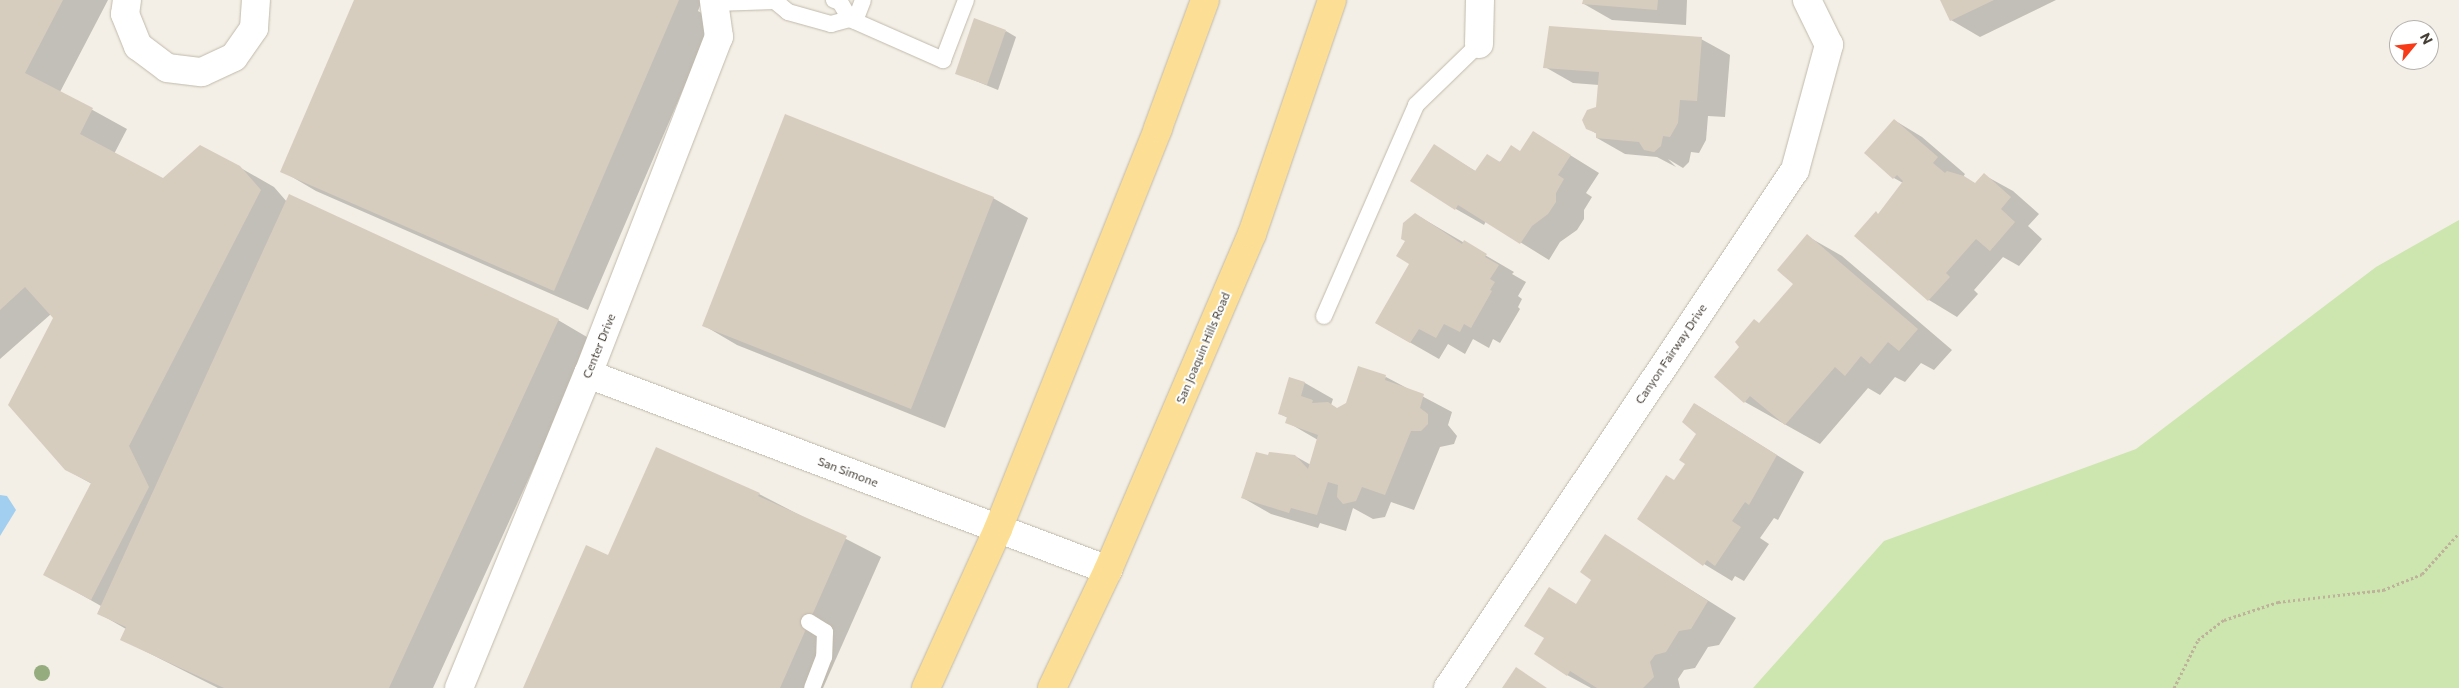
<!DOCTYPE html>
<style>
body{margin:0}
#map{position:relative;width:2459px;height:688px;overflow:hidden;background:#f3efe6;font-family:Commissioner,sans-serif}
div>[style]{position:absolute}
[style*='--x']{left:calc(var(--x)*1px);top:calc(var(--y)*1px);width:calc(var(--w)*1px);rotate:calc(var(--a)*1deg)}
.green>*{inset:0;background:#cde6af}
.water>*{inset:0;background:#a2cfef}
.shadow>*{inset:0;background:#0003}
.building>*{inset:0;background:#d7cdbe}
.path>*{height:3px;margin-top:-1.5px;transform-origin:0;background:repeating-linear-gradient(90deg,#bfb29a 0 2.5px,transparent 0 5px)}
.roads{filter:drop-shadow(0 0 1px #c1b9ab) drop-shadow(0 0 1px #c1b9ab)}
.service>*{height:16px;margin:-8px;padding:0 8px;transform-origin:8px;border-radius:8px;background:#fff}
.minor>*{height:28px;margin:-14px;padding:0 14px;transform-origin:14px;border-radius:14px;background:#fff}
.tertiary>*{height:28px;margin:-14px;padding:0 14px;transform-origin:14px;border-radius:14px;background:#fff}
.primary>*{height:28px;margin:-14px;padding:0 14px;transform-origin:14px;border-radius:14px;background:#fcdf95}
.trees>*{width:16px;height:16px;margin:-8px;border-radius:50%;background:#94ac7e}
span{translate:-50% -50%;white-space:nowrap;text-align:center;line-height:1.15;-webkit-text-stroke:4px #fff;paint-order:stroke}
.street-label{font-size:12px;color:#453f35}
.north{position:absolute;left:2389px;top:20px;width:50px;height:50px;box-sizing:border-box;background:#fff;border:1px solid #b5b2ae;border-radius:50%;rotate:62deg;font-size:14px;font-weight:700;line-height:20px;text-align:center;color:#453f35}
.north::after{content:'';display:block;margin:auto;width:18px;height:22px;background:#f73b19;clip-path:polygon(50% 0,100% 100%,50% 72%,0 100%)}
</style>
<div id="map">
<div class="green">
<div style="clip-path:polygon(2459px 220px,2459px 688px,1753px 688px,1884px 541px,2136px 449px,2376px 267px)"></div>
</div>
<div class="water">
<div style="clip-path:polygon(0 495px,7px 496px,16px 510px,0 536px)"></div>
</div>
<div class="shadow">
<div style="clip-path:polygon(0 0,108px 0,60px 92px,127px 129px,114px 154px,163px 180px,239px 167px,274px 187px,287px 202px,558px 320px,592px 340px,433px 688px,218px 688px,121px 639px,126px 629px,98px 613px,101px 606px,45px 574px,92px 484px,65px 469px,54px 318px,51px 314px,0 359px)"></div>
<div style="clip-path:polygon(356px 0,702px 0,698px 11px,713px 20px,588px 310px,316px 191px,282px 171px)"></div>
<div style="clip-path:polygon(1584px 0,1687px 0,1686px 25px,1612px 20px,1584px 4px)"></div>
<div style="clip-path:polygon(1942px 0,2056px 0,1980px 37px,1951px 20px)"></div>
<div style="clip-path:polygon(1006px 31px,1016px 37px,998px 90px,956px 73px)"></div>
<div style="clip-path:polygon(1701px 39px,1730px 55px,1725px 117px,1708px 116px,1706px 140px,1699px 153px,1691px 152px,1689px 162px,1683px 168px,1668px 159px,1676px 167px,1657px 157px,1625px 154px,1597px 138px,1597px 134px,1587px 128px,1598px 108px,1599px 85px,1573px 83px,1545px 67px)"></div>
<div style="clip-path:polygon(1894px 120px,1922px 137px,1965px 174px,1963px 177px,1976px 184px,1984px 175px,2013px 191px,2039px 214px,2028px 226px,2042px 239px,2019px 266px,2003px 257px,1974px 290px,1978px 294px,1957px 317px,1929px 300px,1856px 236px,1879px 215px,1903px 183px,1894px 178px)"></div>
<div style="clip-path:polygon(1533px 132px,1599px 173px,1586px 193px,1592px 197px,1584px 210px,1584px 219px,1577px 230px,1560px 242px,1549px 260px,1486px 221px,1484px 225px,1456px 209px,1434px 146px,1477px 172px,1521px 152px)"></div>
<div style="clip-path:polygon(993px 198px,1028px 218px,945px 428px,737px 345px,703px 325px)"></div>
<div style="clip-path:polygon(1415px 214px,1514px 272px,1512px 274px,1526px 282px,1518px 296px,1522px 299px,1518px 307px,1520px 309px,1500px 343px,1493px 339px,1489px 348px,1473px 339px,1465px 354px,1448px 344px,1439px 359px,1376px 323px,1411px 263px,1406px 241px)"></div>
<div style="clip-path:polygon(1807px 236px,1842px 256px,1952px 350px,1934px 370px,1921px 363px,1905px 382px,1895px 377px,1880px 395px,1868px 388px,1820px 444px,1745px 402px,1760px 324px,1795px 284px)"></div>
<div style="clip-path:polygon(1386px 377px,1452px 412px,1448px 425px,1457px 436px,1454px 444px,1440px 447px,1414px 510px,1391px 502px,1385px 517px,1373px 519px,1353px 508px,1346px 531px,1320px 523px,1318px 528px,1271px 514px,1243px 498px,1269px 457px,1295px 456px,1311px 465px,1318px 440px,1287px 422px,1288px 418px,1280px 414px,1290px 379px,1305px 383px,1333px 399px,1331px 405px,1338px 409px)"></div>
<div style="clip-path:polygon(1695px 404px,1804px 472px,1778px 520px,1774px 518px,1760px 538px,1769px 544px,1744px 581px,1735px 576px,1732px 581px,1704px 564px,1675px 482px,1687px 464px,1697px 434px)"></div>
<div style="clip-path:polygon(759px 494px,881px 557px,823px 688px,524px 688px,609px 557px)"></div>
<div style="clip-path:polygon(1605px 536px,1736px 618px,1719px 645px,1708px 647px,1695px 668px,1684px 670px,1678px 679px,1680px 688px,1591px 688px,1567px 675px,1545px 638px,1550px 589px,1577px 605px,1593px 580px)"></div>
</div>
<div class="building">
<div style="clip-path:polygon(0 0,63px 0,25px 73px,93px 108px,80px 134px,163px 178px,200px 145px,240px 166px,261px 190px,129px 446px,149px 487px,91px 600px,43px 575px,91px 483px,65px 470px,8px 405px,53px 318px,25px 287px,0 310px)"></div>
<div style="clip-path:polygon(354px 0,679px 0,554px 291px,280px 172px)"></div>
<div style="clip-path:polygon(1583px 0,1658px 0,1657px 10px,1582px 4px)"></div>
<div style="clip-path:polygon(1940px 0,1994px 0,1950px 21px)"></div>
<div style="clip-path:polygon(974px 18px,1006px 30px,987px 85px,955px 74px)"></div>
<div style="clip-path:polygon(1549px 26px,1702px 37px,1697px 101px,1680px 100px,1678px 123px,1670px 137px,1663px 136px,1661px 146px,1654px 152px,1644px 150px,1639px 142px,1596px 138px,1596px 133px,1586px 129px,1582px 120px,1587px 110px,1596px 107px,1599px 72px,1543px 68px)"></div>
<div style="clip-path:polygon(785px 114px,994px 197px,911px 409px,702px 326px)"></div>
<div style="clip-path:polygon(1894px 119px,1938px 157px,1933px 163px,1945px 173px,1947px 171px,1964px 176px,1975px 183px,1984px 173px,2011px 197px,2001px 209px,2015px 222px,1990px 251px,1976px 239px,1946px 273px,1950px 277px,1928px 301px,1854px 236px,1876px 211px,1878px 214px,1903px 181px,1897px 175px,1893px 179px,1864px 153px)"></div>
<div style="clip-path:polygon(1533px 131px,1571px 155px,1558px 175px,1564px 179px,1556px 193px,1556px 202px,1548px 214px,1532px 226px,1520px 244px,1458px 205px,1455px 210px,1410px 181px,1434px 144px,1475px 171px,1487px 154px,1500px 162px,1511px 145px,1520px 151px)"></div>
<div style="clip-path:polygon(289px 194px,559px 319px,389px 688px,224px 688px,120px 640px,126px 627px,97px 614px)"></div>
<div style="clip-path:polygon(1415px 213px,1462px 244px,1464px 240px,1487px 254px,1485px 257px,1499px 265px,1490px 279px,1495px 282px,1490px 290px,1492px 291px,1471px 328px,1464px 324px,1460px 332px,1444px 324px,1436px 338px,1419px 329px,1410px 343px,1375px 323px,1409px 264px,1396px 256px,1405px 241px,1401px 239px,1403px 223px)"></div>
<div style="clip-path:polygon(1807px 234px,1918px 329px,1899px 351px,1888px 342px,1870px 364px,1861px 356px,1845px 376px,1835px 367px,1785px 425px,1750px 396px,1744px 403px,1714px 377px,1739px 347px,1735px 342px,1754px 319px,1759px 323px,1793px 284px,1777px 270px)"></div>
<div style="clip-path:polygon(1358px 366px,1386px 375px,1385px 380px,1424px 394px,1420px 408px,1428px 414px,1428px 424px,1421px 431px,1411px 431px,1385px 495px,1362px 487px,1356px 501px,1343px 504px,1337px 497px,1338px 485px,1328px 482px,1317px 515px,1291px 508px,1289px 513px,1241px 498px,1256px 452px,1268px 455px,1269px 452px,1295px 455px,1308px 469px,1318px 435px,1285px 423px,1287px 417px,1278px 414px,1289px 377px,1305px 382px,1301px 396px,1313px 400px,1312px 403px,1328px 402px,1337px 408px,1346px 403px)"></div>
<div style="clip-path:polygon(1694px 403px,1777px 455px,1749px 505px,1745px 502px,1732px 521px,1741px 527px,1715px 566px,1707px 560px,1703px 566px,1637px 519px,1666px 475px,1674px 480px,1685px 464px,1679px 460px,1696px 434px,1682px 422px)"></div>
<div style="clip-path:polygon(656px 447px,760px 493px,758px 496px,847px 536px,780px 688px,523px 688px,586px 545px,608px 555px)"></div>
<div style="clip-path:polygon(1605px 534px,1708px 601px,1691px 629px,1679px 631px,1666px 652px,1655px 655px,1650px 662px,1654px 677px,1643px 688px,1597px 688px,1570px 671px,1567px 676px,1534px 654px,1544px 638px,1524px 626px,1549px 587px,1576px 604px,1591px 580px,1580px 572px)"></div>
<div style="clip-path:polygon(1516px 667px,1547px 688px,1502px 688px)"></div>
</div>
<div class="path">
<div style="--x:2174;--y:688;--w:54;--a:-63.4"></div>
<div style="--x:2198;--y:640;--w:33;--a:-38"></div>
<div style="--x:2224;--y:620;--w:57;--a:-18.4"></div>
<div style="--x:2278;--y:602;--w:106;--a:-6.5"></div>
<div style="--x:2383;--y:590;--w:42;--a:-22.3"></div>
<div style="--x:2422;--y:574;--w:55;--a:-47.9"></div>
</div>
<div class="roads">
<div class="service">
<div style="--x:834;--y:0;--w:6;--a:18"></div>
<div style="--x:840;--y:2;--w:20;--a:60"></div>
<div style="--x:850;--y:19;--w:102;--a:23.8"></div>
<div style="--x:943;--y:60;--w:64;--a:-69"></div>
<div style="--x:715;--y:3;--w:60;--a:-1.9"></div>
<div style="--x:775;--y:1;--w:17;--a:40"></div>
<div style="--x:788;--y:12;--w:45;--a:15.6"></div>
<div style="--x:831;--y:24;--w:20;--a:-15"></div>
<div style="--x:855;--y:21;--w:22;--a:-69"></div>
<div style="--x:1324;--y:316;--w:230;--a:-66.4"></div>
<div style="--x:1416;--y:105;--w:88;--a:-44.1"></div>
<div style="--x:809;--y:622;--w:19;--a:32"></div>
<div style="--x:825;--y:632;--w:25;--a:92"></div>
<div style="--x:824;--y:657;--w:33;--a:111"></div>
</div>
<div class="minor">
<div style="--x:1479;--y:44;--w:44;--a:-88.7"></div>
<div style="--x:588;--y:374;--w:556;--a:20.65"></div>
<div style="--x:1448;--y:688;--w:623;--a:-56.18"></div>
<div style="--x:1795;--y:170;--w:130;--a:-74.8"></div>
<div style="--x:1829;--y:45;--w:50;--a:-116.1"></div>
</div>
<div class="tertiary">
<div style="--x:127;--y:0;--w:14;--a:98"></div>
<div style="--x:125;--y:14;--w:35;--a:68"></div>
<div style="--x:138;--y:46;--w:36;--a:37"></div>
<div style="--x:167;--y:68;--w:35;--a:7"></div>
<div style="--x:202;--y:72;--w:35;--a:-25"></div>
<div style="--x:234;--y:57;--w:35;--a:-55"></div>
<div style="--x:254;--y:28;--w:28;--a:-86"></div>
<div style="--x:459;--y:688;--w:339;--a:-67.7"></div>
<div style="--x:588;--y:374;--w:362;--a:-68.8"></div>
<div style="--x:719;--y:37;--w:37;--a:-98"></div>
</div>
<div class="primary">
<div style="--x:926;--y:688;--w:175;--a:-65.6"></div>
<div style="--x:998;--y:529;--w:432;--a:-68.2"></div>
<div style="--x:1158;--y:128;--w:136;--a:-69.8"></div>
<div style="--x:1052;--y:688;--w:131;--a:-64.6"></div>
<div style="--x:1108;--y:570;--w:366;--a:-66.8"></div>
<div style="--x:1252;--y:234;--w:247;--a:-71.1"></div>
</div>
</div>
<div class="trees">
<div style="left:42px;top:673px"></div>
</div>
<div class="street-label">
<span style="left:599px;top:346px;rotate:-68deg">Center Drive</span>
<span style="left:1203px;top:348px;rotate:-67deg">San Joaquin Hills Road</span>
<span style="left:1671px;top:354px;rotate:-56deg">Canyon Fairway Drive</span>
<span style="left:848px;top:472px;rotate:21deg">San Simone</span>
</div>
<div class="north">N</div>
</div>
